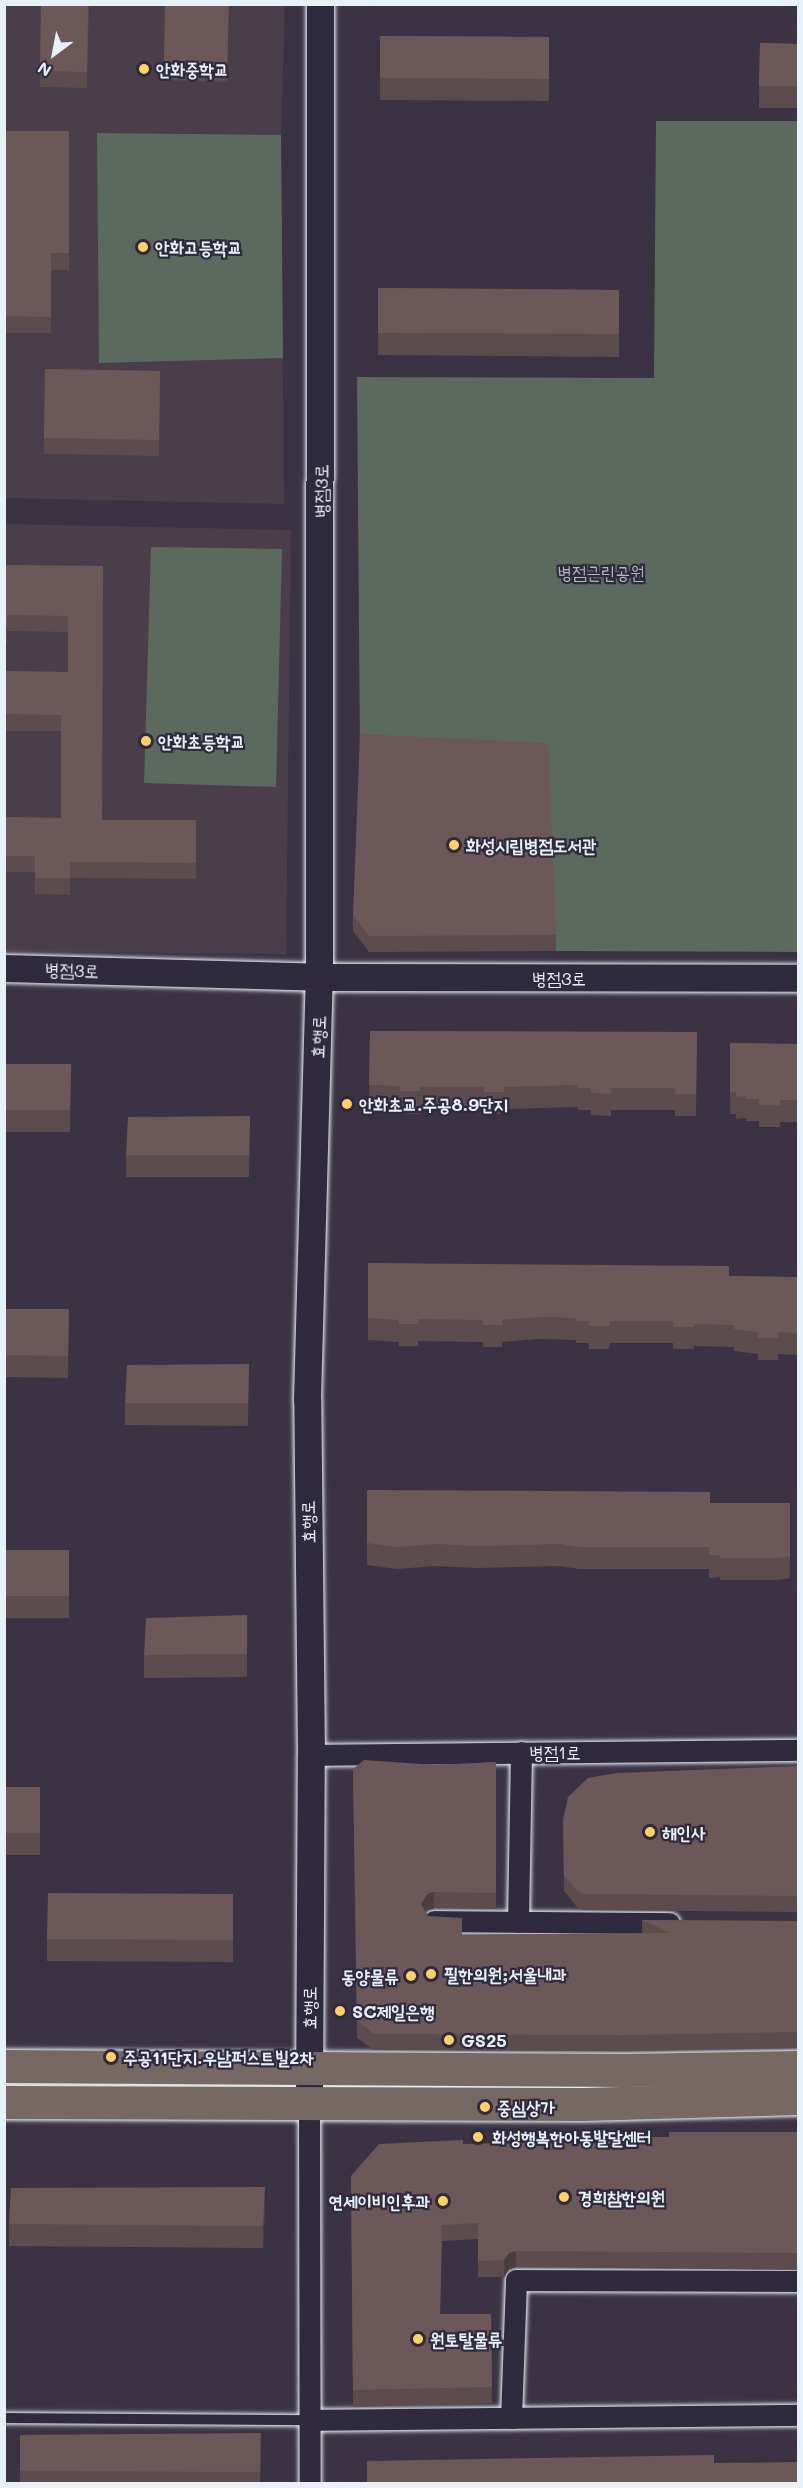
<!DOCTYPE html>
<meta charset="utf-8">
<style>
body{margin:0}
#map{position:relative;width:803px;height:2488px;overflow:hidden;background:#3b3343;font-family:Mali,"Poor Story",sans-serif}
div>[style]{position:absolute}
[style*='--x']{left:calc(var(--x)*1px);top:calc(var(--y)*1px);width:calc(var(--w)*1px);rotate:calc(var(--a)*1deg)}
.built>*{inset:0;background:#4a3e4a}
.green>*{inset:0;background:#5c695f}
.roads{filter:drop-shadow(0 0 2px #e8f1f8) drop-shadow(0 0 2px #e8f1f8)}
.service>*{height:10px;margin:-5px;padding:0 5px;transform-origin:5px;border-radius:5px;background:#2f2a3d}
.minor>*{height:21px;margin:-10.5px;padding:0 10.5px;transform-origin:10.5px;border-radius:10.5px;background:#2f2a3d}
.tertiary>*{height:27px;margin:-13.5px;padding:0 13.5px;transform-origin:13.5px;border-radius:13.5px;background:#2f2a3d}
.primary>*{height:33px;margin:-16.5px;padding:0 16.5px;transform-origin:16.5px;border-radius:16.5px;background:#766964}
.wall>*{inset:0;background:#5d4c4d}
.shaded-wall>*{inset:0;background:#4c3e3e}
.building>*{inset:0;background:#6c5859}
.dots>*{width:16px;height:16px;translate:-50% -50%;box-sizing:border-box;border:3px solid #2f2a3d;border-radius:50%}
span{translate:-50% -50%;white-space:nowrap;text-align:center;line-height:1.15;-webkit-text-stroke:4.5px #2f2a3d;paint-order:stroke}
.poi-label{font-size:18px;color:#e8f1f8;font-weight:700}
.left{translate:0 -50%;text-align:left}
.right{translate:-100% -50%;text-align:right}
.street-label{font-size:18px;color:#e8f1f8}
.park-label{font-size:18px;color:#b0bbbb}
.frame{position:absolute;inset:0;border:6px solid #e8f1f8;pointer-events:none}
.north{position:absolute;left:24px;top:24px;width:60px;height:60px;-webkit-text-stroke:4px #2f2a3d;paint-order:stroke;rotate:212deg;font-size:16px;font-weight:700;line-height:24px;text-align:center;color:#e8f1f8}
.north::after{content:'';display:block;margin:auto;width:21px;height:27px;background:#e8f1f8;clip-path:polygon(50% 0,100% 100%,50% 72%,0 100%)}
</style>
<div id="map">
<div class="built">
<div style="clip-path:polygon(5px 5px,285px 5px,281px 135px,284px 504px,5px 498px)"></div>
<div style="clip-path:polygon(5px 524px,291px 530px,286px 954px,5px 951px)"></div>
</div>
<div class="green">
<div style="clip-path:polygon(656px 121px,798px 121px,798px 952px,556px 951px,547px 760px,360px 751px,357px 377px,654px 378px)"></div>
<div style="clip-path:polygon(97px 133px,281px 135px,283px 358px,99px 363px)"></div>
<div style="clip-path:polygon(151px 547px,282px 549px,276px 787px,144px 783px)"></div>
</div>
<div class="roads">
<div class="service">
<div style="--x:5;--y:2418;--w:305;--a:0.4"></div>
</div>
<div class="minor">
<div style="--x:311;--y:1755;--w:487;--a:-0.6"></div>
<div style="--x:434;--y:1921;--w:235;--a:0.5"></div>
<div style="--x:518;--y:1922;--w:170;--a:-89"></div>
<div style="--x:309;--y:2102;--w:382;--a:89.9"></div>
<div style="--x:511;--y:2418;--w:138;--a:-87.9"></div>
<div style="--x:516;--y:2280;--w:282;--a:0.2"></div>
<div style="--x:310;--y:2420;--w:488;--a:-0.6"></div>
</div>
<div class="tertiary">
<div style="--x:4;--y:968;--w:315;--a:1.6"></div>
<div style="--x:319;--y:977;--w:479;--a:0.1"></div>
<div style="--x:309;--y:2102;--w:347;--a:-89.7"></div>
<div style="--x:311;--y:1755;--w:356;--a:-90.6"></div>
<div style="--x:307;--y:1399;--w:422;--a:-88.4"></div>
<div style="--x:319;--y:977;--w:973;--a:-89.94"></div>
</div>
<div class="primary">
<div style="--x:4;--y:2066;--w:621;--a:0.37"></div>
<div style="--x:625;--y:2070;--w:173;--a:-1"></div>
<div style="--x:4;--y:2102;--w:580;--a:0.2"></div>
<div style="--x:584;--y:2104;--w:214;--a:-1.6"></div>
</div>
</div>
<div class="wall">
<div style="clip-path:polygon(41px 4px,89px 4px,87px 88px,40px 87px)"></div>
<div style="clip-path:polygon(165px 4px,229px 4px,227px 82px,164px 80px)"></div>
<div style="clip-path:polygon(380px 36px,549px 37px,549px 101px,380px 100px)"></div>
<div style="clip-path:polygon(760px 43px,798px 44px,798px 108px,759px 108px)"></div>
<div style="clip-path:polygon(4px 131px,69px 131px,69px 270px,51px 270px,51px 333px,4px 333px)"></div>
<div style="clip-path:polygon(378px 288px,619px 290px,619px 357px,378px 355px)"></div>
<div style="clip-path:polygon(45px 369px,160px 371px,159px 456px,44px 454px)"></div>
<div style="clip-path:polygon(4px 565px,103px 566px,102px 820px,196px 820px,196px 879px,70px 878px,70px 895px,35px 894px,35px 872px,4px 872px,4px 817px,61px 818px,61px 731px,4px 731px,4px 671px,68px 672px,68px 632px,7px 631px,7px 644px,4px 644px)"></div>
<div style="clip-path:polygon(353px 915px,556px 935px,556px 951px,369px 952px,353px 931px)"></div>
<div style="clip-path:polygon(370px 1031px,697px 1032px,696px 1116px,675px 1116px,675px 1110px,611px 1110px,611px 1116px,591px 1115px,591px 1110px,578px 1110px,578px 1107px,504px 1109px,504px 1114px,484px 1114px,484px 1109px,420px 1109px,420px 1114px,400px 1113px,400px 1108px,369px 1107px)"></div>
<div style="clip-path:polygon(730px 1043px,798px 1044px,798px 1122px,780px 1122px,780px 1127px,759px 1127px,759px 1121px,746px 1121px,746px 1118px,736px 1119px,736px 1114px,730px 1114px)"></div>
<div style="clip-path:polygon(4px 1064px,71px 1064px,70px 1132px,4px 1132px)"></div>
<div style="clip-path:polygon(250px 1116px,249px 1177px,126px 1177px,126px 1155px)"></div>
<div style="clip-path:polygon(368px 1263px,729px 1276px,798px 1277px,798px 1352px,797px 1352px,797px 1355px,778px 1354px,778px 1360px,758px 1360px,758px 1354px,734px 1351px,734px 1347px,694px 1346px,694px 1349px,673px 1349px,673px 1343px,610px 1343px,609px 1349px,589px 1349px,589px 1343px,576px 1343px,576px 1340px,538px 1339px,502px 1342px,502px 1347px,483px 1347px,483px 1342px,418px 1341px,418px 1346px,399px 1346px,399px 1342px,368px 1340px)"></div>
<div style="clip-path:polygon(4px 1309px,69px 1309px,68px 1378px,4px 1377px)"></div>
<div style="clip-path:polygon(249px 1364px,248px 1426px,125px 1425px,125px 1403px)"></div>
<div style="clip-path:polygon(367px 1490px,710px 1503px,790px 1503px,790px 1578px,778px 1580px,720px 1580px,720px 1577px,709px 1578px,709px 1569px,579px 1569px,560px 1566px,477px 1568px,436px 1566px,397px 1569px,367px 1565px)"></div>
<div style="clip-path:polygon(4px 1550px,69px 1550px,69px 1618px,4px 1618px)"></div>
<div style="clip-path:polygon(247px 1615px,247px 1677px,144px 1678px,144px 1655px)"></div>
<div style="clip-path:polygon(496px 1762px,496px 1909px,434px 1908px,427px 1910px,426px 1912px,428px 1916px,462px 1935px,642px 1933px,642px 1920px,798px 1921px,798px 2048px,625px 2051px,374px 2050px,357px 2038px,353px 1769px)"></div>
<div style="clip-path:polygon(798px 1766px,798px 1912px,583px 1910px,577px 1907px,564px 1891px,563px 1820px)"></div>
<div style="clip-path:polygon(4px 1787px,40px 1787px,40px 1855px,4px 1855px)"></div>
<div style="clip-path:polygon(233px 1894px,233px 1962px,47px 1961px,47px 1939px)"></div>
<div style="clip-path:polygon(798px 2132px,798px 2270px,516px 2267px,509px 2269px,504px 2277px,478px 2277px,478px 2239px,442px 2241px,440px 2314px,491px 2314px,492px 2403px,353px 2407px,351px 2176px,463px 2144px,585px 2142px)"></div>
<div style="clip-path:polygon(265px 2209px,263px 2248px,9px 2246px,9px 2224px)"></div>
<div style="clip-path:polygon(20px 2435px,261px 2455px,260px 2484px,20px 2484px)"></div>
</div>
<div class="shaded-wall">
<div style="clip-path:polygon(434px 1892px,434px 1908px,427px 1910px,421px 1920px,421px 1904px,427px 1894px)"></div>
<div style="clip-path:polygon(265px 2187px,265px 2209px,263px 2248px,263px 2226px)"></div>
<div style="clip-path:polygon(516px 2251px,516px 2267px,509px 2269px,504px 2277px,504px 2260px,509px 2253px)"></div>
<div style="clip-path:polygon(261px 2433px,261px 2455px,260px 2484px,260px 2472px)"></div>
</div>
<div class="building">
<div style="clip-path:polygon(41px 4px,88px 4px,87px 72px,40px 71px)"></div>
<div style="clip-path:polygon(165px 4px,229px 4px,227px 65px,164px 64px)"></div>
<div style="clip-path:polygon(380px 36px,549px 37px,549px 79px,380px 78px)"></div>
<div style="clip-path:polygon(760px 43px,798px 44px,798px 86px,759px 86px)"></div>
<div style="clip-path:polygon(4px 131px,69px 131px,69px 253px,51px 253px,51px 317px,4px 316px)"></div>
<div style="clip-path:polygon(378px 288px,619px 290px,619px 334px,378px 333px)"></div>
<div style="clip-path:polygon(45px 369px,160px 371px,159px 440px,44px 438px)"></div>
<div style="clip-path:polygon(4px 565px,103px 566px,102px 820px,196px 820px,196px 863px,70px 862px,70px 878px,35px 878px,35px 856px,4px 856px,4px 817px,61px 818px,61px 715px,4px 714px,4px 671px,68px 672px,68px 616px,7px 615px,7px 627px,4px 627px)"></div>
<div style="clip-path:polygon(360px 734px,548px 743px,556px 935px,369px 936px,353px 915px)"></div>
<div style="clip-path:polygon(370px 1031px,697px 1032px,696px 1094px,675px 1094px,675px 1088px,611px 1088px,611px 1094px,591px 1093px,591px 1088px,578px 1088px,578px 1085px,504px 1087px,504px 1092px,484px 1092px,484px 1087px,420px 1087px,420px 1091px,400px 1091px,400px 1086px,369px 1085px)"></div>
<div style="clip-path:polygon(730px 1043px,798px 1044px,798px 1100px,780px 1100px,780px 1105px,759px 1105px,759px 1099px,746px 1099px,746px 1096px,736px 1097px,736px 1092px,730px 1092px)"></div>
<div style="clip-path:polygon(4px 1064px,71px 1064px,70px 1110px,4px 1110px)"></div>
<div style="clip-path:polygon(250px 1116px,249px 1155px,126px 1155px,128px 1117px)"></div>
<div style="clip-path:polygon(368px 1263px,729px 1266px,729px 1276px,798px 1277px,798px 1330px,797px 1330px,797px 1333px,778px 1332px,778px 1338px,758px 1338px,758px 1332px,734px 1329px,734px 1325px,694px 1324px,694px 1327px,673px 1327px,673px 1321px,610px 1321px,609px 1326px,589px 1326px,589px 1321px,576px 1321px,576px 1318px,538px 1317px,502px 1320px,502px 1325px,483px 1325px,483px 1320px,418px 1319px,418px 1324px,399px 1324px,399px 1320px,368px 1318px)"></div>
<div style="clip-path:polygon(4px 1309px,69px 1309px,68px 1356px,4px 1355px)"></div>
<div style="clip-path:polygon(249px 1364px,248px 1403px,125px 1403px,127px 1365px)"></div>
<div style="clip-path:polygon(367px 1490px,710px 1492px,710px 1503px,790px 1503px,790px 1556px,778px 1558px,720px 1558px,720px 1555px,709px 1555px,709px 1547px,579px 1547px,560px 1544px,477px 1546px,436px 1544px,397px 1547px,367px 1543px)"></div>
<div style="clip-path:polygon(4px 1550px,69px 1550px,69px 1596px,4px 1596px)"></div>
<div style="clip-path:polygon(247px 1615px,247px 1654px,144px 1655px,146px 1618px)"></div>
<div style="clip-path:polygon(364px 1760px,436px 1765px,496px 1762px,496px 1893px,434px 1892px,427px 1894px,421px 1904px,428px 1916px,462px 1918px,462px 1935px,670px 1933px,642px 1920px,798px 1921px,798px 2032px,625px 2035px,374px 2034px,357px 2021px,353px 1769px)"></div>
<div style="clip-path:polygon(798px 1766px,798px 1896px,583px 1894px,577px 1891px,564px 1875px,563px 1820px,568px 1797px,588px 1778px,617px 1773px)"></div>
<div style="clip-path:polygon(4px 1787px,40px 1787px,40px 1833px,4px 1833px)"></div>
<div style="clip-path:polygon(48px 1893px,233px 1894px,233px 1940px,47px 1939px)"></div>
<div style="clip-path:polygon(669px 2132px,798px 2132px,798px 2253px,516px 2251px,509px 2253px,504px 2260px,478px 2261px,478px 2223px,442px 2225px,440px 2314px,491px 2314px,492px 2387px,353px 2390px,351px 2176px,379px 2144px,463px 2140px,463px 2144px,585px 2142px,585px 2137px,669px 2137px)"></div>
<div style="clip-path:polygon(265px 2187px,263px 2226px,9px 2224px,11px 2188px)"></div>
<div style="clip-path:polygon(261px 2433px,260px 2472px,20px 2471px,20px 2435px)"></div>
<div style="clip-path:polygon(714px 2455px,714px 2463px,798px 2462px,798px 2484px,367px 2484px,367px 2461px)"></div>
</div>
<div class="dots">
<div style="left:144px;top:69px;background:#ffd166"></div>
<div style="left:143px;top:247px;background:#ffd166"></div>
<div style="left:146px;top:741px;background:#ffd166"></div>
<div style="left:454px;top:845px;background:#ffd166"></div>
<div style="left:347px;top:1104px;background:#ffd166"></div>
<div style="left:650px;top:1832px;background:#ffd166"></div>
<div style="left:431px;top:1974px;background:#ffd166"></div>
<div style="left:411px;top:1976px;background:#ffd166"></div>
<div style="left:340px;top:2011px;background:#ffd166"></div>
<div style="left:449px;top:2040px;background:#ffd166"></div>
<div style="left:111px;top:2057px;background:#ffd166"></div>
<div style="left:485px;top:2107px;background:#ffd166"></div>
<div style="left:478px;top:2137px;background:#ffd166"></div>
<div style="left:564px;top:2197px;background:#ffd166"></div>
<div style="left:443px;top:2201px;background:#ffd166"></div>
<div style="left:418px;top:2339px;background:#ffd166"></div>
</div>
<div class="poi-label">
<span class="left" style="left:156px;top:69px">안화중학교</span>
<span class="left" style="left:155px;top:247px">안화고등학교</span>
<span class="left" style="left:158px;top:741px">안화초등학교</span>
<span class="left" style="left:466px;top:845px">화성시립병점도서관</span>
<span class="left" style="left:359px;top:1104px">안화초교.주공8.9단지</span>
<span class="left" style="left:662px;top:1832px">해인사</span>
<span class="left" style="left:444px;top:1974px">필한의원;서울내과</span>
<span class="right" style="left:399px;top:1976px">동양물류</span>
<span class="left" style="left:352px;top:2011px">SC제일은행</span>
<span class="left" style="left:461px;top:2040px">GS25</span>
<span class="left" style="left:123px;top:2057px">주공11단지.우남퍼스트빌2차</span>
<span class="left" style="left:497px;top:2107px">중심상가</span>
<span class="left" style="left:492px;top:2137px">화성행복한아동발달센터</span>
<span class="left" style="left:578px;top:2197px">경희참한의원</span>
<span class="right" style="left:430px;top:2201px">연세이비인후과</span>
<span class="left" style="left:430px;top:2339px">원토탈물류</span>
</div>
<div class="street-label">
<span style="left:321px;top:491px;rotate:-90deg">병점3로</span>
<span style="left:72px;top:970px;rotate:2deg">병점3로</span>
<span style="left:559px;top:978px">병점3로</span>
<span style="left:318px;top:1037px;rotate:-88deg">효행로</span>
<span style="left:308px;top:1522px;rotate:-91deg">효행로</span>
<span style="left:555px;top:1752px">병점1로</span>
<span style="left:309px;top:2008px;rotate:-90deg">효행로</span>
</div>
<div class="park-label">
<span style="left:601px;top:572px">병점근린공원</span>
</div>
<div class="frame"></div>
<div class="north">N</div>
</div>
